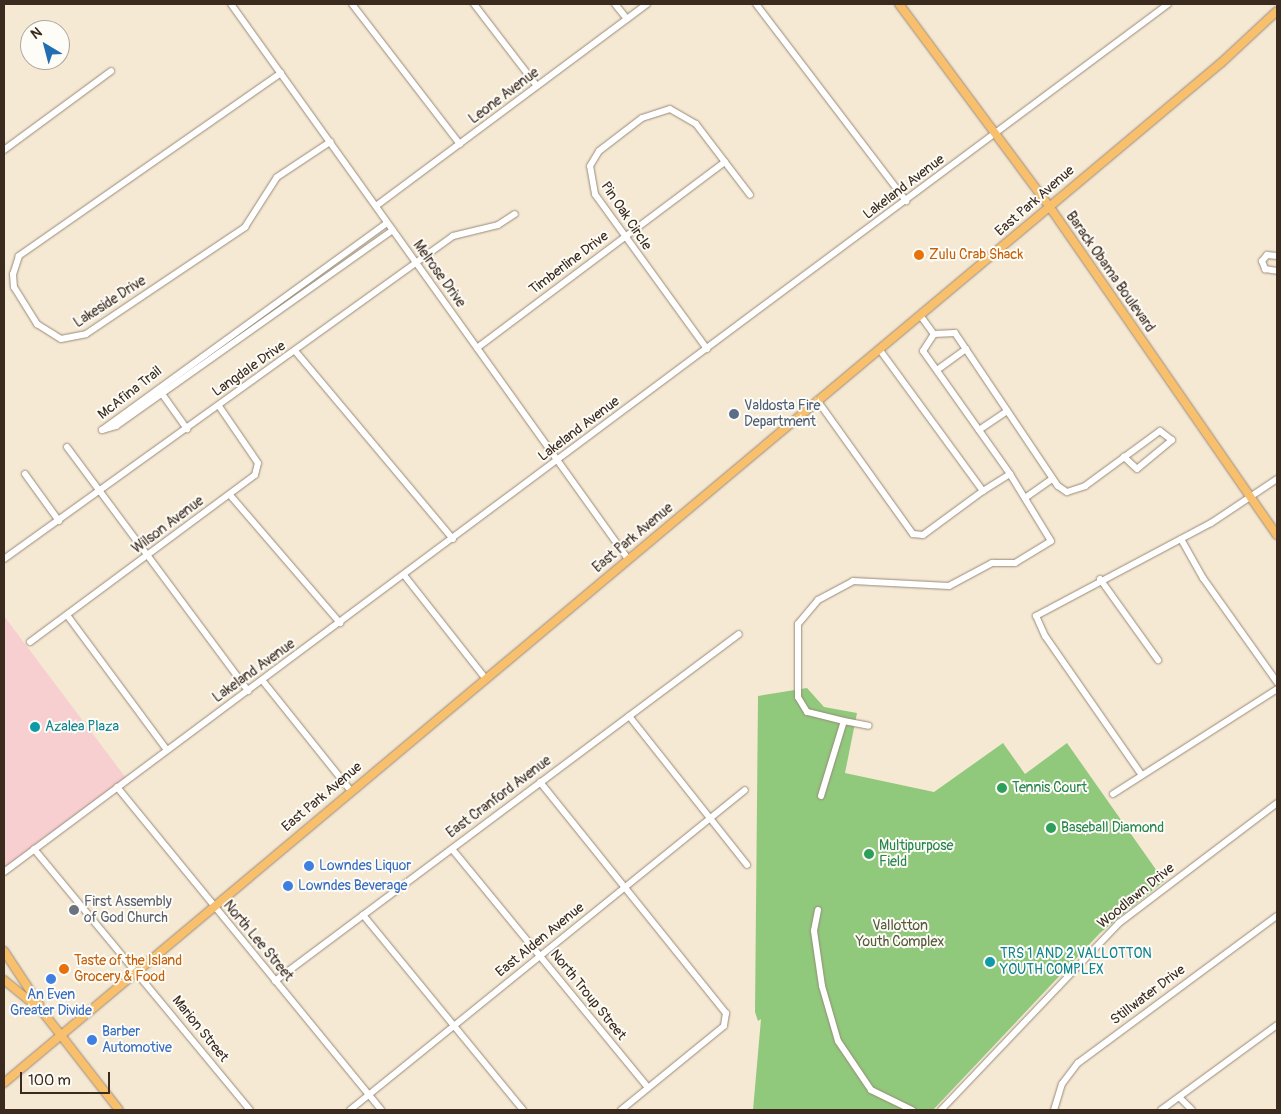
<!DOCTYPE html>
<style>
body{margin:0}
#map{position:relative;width:1281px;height:1114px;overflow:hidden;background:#f6e9d4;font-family:Pangolin,sans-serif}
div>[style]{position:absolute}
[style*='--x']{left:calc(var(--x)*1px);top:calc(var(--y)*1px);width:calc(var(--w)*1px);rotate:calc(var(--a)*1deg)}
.built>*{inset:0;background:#f7cfd0}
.green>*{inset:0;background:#90c97c}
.roads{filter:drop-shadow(0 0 1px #988a79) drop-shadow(0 0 1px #988a79)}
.minor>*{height:6px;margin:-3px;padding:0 3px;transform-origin:3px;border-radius:3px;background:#fff}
.major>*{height:8px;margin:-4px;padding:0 4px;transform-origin:4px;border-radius:4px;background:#f8bf6c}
.dots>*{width:14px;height:14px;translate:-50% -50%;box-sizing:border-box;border:2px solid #fdfcf7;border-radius:50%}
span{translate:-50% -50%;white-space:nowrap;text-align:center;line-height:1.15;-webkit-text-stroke:4px #fdfcf7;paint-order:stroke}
.street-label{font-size:14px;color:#3b2a1e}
.food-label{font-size:14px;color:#c56008}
.left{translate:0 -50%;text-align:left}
.service-label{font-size:14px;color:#4e5e75}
.culture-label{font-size:14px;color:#0d838f}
.leisure-label{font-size:14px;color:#27864d}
.shop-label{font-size:14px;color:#366cbe}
.worship-label{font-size:14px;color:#5b616d}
.park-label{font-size:14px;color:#545a3a}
.frame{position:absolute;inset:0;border:5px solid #3b2a1e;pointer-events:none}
.north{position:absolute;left:20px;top:20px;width:50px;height:50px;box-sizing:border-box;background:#fdfcf7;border:1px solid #afa8a0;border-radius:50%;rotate:323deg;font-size:14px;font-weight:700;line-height:20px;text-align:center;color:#3b2a1e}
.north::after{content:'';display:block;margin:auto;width:18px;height:22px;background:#1f6fb2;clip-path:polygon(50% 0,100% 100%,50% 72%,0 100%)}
.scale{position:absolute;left:20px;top:1072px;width:90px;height:22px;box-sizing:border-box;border:2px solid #3b2a1e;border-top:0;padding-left:6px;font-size:15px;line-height:18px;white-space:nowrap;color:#3b2a1e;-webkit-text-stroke:4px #fdfcf7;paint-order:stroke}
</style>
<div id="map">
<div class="built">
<div style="clip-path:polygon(4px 616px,126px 778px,4px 868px)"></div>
</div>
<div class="green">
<div style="clip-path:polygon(807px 688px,824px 707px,857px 713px,845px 773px,934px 792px,1003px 743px,1025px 774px,1067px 743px,1164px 881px,1100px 933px,933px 1110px,753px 1110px,761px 1019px,758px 1021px,755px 1012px,758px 696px)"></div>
</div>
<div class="roads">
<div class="minor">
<div style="--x:231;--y:4;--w:682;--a:54.42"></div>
<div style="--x:352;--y:4;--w:177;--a:52.4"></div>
<div style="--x:474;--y:4;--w:103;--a:52.5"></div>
<div style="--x:615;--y:4;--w:19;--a:51"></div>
<div style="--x:756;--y:4;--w:248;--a:52.7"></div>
<div style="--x:281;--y:73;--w:320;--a:145.1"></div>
<div style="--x:19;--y:256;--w:19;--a:108"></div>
<div style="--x:13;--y:274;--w:13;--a:86"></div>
<div style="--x:14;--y:287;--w:44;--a:58.1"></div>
<div style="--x:37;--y:324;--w:28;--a:32"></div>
<div style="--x:61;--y:339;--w:25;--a:-11"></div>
<div style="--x:86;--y:334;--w:192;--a:-33.9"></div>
<div style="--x:245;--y:227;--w:59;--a:-57.4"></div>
<div style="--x:277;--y:177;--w:64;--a:-33.4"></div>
<div style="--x:4;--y:150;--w:133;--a:-36.4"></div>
<div style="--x:376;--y:206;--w:338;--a:-36.7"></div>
<div style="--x:1277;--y:256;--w:10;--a:-174"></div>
<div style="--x:1267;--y:255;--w:8;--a:130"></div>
<div style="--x:1262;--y:261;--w:9;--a:69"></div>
<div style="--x:1265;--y:269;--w:12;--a:9"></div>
<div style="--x:920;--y:315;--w:24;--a:54"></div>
<div style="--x:934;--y:334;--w:21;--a:-3"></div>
<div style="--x:955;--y:333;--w:184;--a:56.1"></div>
<div style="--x:1058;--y:486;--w:11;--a:34"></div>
<div style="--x:1067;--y:492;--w:19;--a:-18"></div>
<div style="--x:1085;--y:486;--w:93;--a:-36.3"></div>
<div style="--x:1160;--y:431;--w:15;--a:37"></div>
<div style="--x:1172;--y:440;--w:45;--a:140.4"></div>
<div style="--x:1137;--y:469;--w:18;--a:-137"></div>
<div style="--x:934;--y:334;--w:20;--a:123"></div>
<div style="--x:923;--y:351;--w:151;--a:54.7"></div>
<div style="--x:477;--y:348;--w:310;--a:-36.9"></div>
<div style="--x:707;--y:349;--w:191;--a:-125.9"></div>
<div style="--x:595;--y:194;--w:28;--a:-100"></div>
<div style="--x:590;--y:166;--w:17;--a:-59"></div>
<div style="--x:599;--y:151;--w:54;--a:-37.5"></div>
<div style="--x:642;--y:118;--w:29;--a:-18"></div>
<div style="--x:670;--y:109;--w:30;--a:30"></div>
<div style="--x:696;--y:124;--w:89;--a:52.7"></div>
<div style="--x:296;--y:352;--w:244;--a:50"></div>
<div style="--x:937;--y:370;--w:36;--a:-36"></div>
<div style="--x:160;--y:391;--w:47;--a:54.6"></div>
<div style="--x:817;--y:400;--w:165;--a:54.4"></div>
<div style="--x:913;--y:534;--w:10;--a:6"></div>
<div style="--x:923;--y:535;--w:74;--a:-36.3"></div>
<div style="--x:102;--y:430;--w:15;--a:-16"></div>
<div style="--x:116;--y:426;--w:339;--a:-35.3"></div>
<div style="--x:102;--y:430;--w:352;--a:-36"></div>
<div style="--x:979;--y:430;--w:34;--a:-34"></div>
<div style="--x:67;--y:447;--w:304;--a:53.4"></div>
<div style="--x:25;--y:474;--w:58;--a:54.1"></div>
<div style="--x:230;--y:495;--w:169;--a:49.3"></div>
<div style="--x:1025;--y:498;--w:33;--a:-35"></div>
<div style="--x:1181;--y:539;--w:45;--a:60.6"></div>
<div style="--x:1203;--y:578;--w:128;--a:54.6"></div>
<div style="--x:4;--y:559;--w:553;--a:-35.73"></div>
<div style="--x:453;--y:236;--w:46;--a:-13.7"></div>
<div style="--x:498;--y:225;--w:20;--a:-33"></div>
<div style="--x:404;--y:575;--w:131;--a:51.8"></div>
<div style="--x:1100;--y:579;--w:100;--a:54.4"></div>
<div style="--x:67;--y:615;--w:168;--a:53.5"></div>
<div style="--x:30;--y:642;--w:280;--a:-36.6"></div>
<div style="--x:255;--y:475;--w:12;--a:-76"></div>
<div style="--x:258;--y:463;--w:69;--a:-124.4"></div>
<div style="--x:262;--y:680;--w:141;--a:51.3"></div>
<div style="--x:629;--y:716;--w:190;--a:51.6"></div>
<div style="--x:844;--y:721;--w:38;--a:-166"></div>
<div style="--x:807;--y:712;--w:17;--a:-121"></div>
<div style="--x:798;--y:697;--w:73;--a:-90"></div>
<div style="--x:798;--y:624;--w:31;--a:-50"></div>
<div style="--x:818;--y:600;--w:40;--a:-28"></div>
<div style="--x:853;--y:581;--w:96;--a:3"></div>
<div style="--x:949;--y:586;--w:49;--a:-28.1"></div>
<div style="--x:992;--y:563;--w:23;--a:0"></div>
<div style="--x:1015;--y:563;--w:42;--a:-31.4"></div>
<div style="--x:1051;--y:541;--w:79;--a:-121.5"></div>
<div style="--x:1010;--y:474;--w:32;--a:148"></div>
<div style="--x:983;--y:491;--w:176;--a:-126.2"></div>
<div style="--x:1141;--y:774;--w:168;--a:-124.8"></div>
<div style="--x:1045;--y:636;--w:22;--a:-114"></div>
<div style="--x:1036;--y:616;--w:198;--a:-28"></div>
<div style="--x:1211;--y:523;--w:79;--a:-33.7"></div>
<div style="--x:540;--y:782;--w:297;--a:51.2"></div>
<div style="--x:726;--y:1013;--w:13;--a:99"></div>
<div style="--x:724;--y:1026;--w:133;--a:140.8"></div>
<div style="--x:117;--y:787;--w:417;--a:50.7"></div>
<div style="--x:1113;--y:794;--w:195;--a:-32.6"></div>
<div style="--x:821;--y:796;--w:78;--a:-73"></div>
<div style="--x:844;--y:721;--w:25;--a:11"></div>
<div style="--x:34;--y:849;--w:339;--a:50.4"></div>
<div style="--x:452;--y:849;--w:309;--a:50.6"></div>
<div style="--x:4;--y:872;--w:1452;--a:-36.71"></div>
<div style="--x:818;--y:910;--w:21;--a:101"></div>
<div style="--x:814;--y:931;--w:56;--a:81.7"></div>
<div style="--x:822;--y:986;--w:57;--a:73.8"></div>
<div style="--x:838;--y:1041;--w:59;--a:56"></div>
<div style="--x:871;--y:1090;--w:46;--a:26"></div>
<div style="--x:363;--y:915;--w:252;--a:50.6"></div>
<div style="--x:275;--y:981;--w:579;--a:-36.79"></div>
<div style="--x:1179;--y:1097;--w:18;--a:45"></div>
<div style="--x:350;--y:1110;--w:508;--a:-39.01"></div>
<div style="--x:941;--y:1110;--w:258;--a:-46.4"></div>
<div style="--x:1119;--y:923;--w:198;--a:-37.2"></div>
<div style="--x:1054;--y:1110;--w:27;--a:-73"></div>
<div style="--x:1062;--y:1084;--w:26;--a:-53"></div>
<div style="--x:1078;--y:1063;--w:247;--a:-36.5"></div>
<div style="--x:1161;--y:1110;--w:144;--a:-36.2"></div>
</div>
<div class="major">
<div style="--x:899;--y:4;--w:252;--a:53.4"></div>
<div style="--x:1049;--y:206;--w:400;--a:55.3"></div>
<div style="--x:4;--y:951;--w:64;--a:56.6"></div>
<div style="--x:4;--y:980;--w:49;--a:39.2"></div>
<div style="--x:42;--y:1011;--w:125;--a:52.1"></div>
<div style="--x:4;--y:1083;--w:1588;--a:-39.97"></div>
<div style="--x:1221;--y:63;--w:76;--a:-42.9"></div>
</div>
</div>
<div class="dots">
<div style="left:919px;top:255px;background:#e8710a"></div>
<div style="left:734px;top:414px;background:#5c6f8a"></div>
<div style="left:35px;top:727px;background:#0f9aa8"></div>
<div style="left:1002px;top:788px;background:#2e9e5b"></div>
<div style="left:1051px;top:828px;background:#2e9e5b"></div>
<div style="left:869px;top:854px;background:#2e9e5b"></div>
<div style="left:309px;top:866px;background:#3f7fe0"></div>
<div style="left:288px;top:886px;background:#3f7fe0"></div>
<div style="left:74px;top:910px;background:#6b7280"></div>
<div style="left:990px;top:962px;background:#0f9aa8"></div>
<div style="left:64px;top:969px;background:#e8710a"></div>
<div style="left:51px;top:979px;background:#3f7fe0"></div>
<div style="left:92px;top:1040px;background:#3f7fe0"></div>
</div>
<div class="street-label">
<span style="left:504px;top:96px;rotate:-37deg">Leone Avenue</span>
<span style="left:904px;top:187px;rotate:-37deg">Lakeland Avenue</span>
<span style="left:1035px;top:201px;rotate:-41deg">East Park Avenue</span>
<span style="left:626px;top:216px;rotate:56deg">Pin Oak Circle</span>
<span style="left:569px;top:263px;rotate:-37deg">Timberline Drive</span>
<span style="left:1110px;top:272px;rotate:55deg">Barack Obama Boulevard</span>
<span style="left:439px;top:274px;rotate:54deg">Melrose Drive</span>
<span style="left:110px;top:302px;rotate:-33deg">Lakeside Drive</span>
<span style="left:249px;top:369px;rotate:-35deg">Langdale Drive</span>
<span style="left:130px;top:393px;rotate:-38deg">McAfina Trail</span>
<span style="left:579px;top:429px;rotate:-37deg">Lakeland Avenue</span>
<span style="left:168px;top:525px;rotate:-37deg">Wilson Avenue</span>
<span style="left:633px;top:538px;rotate:-40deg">East Park Avenue</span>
<span style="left:254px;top:671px;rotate:-36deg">Lakeland Avenue</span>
<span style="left:322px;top:797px;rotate:-40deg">East Park Avenue</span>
<span style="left:499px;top:797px;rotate:-37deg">East Cranford Avenue</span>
<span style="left:1136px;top:896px;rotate:-39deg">Woodlawn Drive</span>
<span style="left:540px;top:940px;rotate:-39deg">East Alden Avenue</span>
<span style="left:258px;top:941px;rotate:50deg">North Lee Street</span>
<span style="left:588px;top:995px;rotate:51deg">North Troup Street</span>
<span style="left:1148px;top:995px;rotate:-37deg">Stillwater Drive</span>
<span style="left:200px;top:1029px;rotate:51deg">Marion Street</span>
</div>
<div class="food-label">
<span class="left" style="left:929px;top:255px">Zulu Crab Shack</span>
<span class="left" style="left:74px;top:969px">Taste of the Island<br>Grocery &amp; Food</span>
</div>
<div class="service-label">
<span class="left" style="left:744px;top:414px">Valdosta Fire<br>Department</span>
</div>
<div class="culture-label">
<span class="left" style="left:45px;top:727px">Azalea Plaza</span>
<span class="left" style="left:1000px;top:962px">TRS 1 AND 2 VALLOTTON<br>YOUTH COMPLEX</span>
</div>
<div class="leisure-label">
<span class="left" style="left:1012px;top:788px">Tennis Court</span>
<span class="left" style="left:1061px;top:828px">Baseball Diamond</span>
<span class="left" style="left:879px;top:854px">Multipurpose<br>Field</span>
</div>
<div class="shop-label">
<span class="left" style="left:319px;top:866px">Lowndes Liquor</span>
<span class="left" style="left:298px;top:886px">Lowndes Beverage</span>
<span style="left:51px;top:1003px">An Even<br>Greater Divide</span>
<span class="left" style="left:102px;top:1040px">Barber<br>Automotive</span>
</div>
<div class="worship-label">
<span class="left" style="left:84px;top:910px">First Assembly<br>of God Church</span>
</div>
<div class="park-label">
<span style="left:900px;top:934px">Vallotton<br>Youth Complex</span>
</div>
<div class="frame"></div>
<div class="north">N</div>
<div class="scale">100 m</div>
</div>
